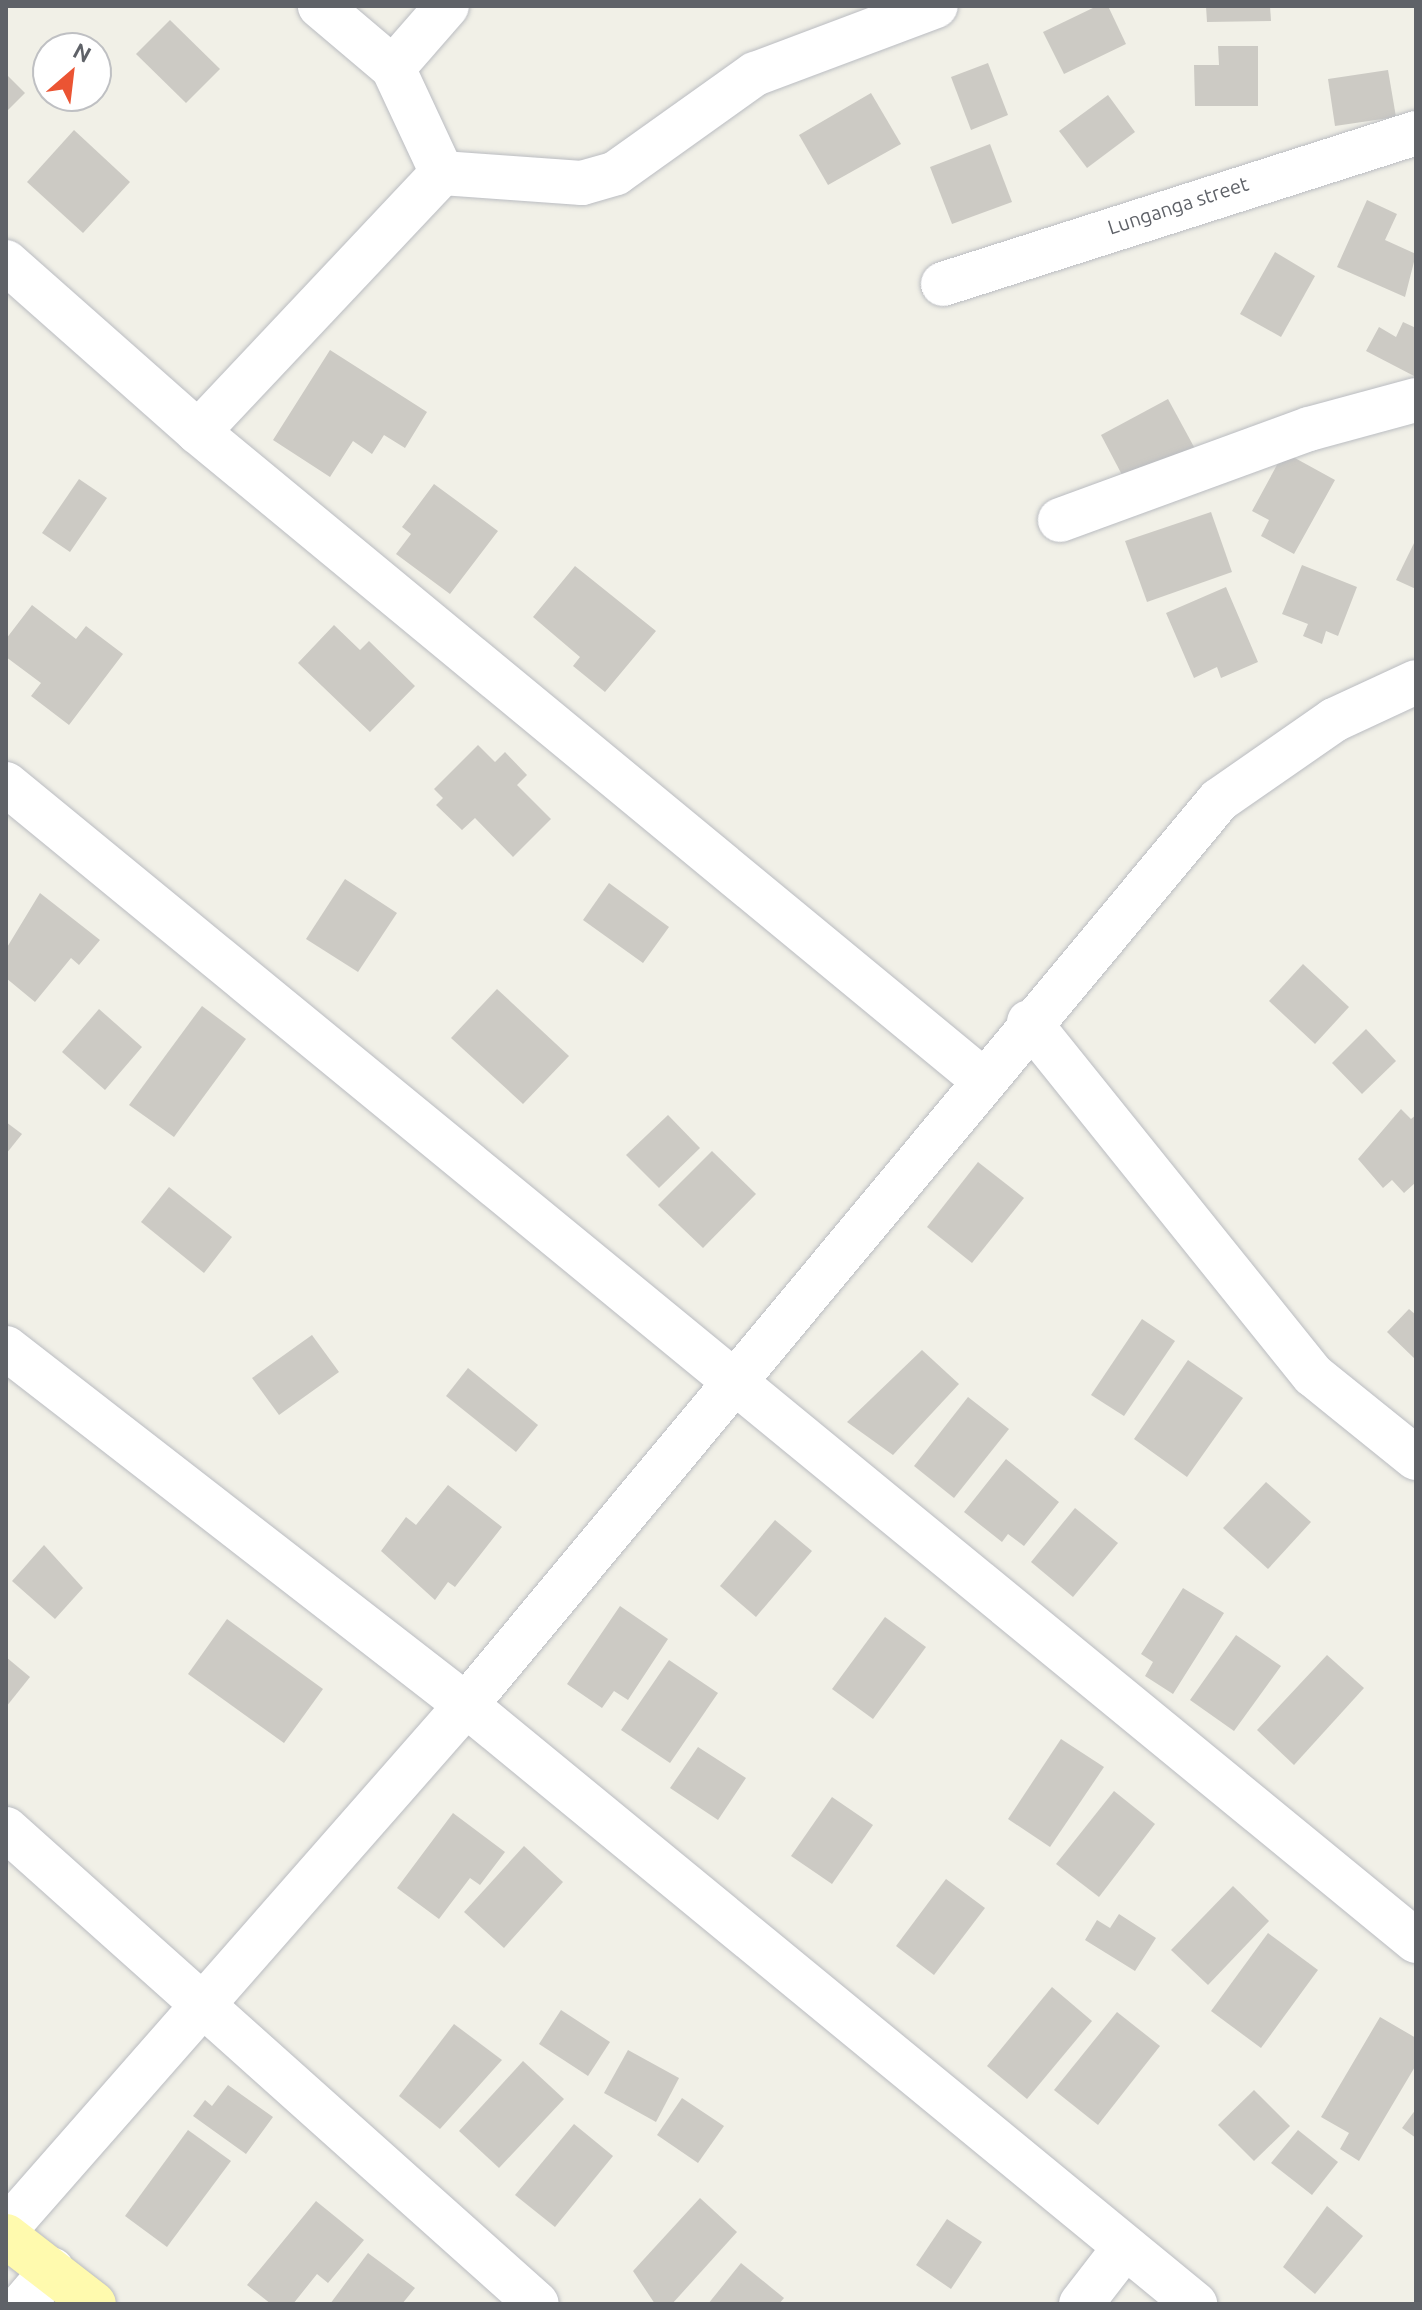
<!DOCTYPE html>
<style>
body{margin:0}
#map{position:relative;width:1422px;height:2310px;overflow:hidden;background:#f1f0e7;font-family:Ubuntu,sans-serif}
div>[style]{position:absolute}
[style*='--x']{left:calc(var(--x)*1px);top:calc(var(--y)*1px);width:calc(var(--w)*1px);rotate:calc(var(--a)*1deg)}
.building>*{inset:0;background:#cccac4}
.roads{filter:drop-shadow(0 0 2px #babcc1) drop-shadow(0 0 2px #babcc1)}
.minor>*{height:44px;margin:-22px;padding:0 22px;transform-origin:22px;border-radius:22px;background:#fff}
.major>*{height:44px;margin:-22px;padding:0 22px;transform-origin:22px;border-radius:22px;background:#fffaae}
span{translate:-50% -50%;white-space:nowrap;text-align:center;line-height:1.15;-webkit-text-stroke:6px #fff;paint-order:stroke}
.street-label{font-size:20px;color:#5f6268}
.frame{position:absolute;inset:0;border:8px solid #5f6268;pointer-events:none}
.north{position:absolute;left:32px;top:32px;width:80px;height:80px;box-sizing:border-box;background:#fff;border:2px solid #bfc0c3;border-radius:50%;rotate:28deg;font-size:22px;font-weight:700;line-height:32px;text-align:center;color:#5f6268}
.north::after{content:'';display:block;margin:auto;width:28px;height:36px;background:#eb5433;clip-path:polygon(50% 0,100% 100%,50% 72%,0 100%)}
</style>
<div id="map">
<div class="building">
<div style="clip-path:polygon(1097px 6px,1108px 6px,1126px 44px,1064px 74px,1043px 32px)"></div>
<div style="clip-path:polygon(1206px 6px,1270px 6px,1271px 21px,1207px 22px)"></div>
<div style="clip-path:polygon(170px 20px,220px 69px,186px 103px,136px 54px)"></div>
<div style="clip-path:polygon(1218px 46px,1258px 46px,1258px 106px,1195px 106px,1194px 65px,1219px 65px)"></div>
<div style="clip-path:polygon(988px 63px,1008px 115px,971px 130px,951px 77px)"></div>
<div style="clip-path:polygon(1388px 70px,1396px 117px,1335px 126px,1328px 79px)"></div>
<div style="clip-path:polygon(6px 74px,25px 93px,6px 112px)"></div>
<div style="clip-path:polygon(871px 93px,901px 144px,828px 185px,799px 135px)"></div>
<div style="clip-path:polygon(1108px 95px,1135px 132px,1087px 168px,1059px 131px)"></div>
<div style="clip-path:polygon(74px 130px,130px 182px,83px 233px,27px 182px)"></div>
<div style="clip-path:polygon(990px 144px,1012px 202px,952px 224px,930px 167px)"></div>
<div style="clip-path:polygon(1367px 200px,1397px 214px,1385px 240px,1416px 254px,1405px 297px,1337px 267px)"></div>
<div style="clip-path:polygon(1275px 252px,1315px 276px,1281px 337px,1240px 314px)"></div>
<div style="clip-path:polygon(1403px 322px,1416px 328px,1416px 377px,1366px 351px,1379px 327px,1396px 337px)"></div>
<div style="clip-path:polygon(330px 350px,427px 412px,405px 448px,384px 435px,372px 454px,353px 441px,330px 477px,273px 440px)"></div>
<div style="clip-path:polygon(1168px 399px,1200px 458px,1130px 490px,1101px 435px)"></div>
<div style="clip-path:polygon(1284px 452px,1335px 480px,1294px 554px,1261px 536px,1269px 520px,1252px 511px)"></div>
<div style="clip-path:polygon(79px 479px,107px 498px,70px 552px,42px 533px)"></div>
<div style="clip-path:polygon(434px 484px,498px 531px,450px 594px,396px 554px,411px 534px,402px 527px)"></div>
<div style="clip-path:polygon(1211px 512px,1232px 572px,1147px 602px,1125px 541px)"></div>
<div style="clip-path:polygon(1416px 539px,1416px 589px,1396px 580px)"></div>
<div style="clip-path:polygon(1302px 565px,1357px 587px,1338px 636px,1326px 631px,1322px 644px,1303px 636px,1308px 624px,1282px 614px)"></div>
<div style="clip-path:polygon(575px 566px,656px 631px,605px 692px,573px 666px,580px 657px,533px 617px)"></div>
<div style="clip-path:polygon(1226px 587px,1258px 662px,1221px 678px,1217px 667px,1194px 678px,1166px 613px)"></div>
<div style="clip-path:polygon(32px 605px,76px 639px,86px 626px,123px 654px,69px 725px,31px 696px,41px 683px,6px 657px,6px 639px)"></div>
<div style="clip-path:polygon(334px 625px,360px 650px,369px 641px,415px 686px,370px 732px,298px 663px)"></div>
<div style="clip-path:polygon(478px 745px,495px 762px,505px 752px,527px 775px,517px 785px,551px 819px,513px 857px,475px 818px,462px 830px,436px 805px,443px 798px,434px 789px)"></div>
<div style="clip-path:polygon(345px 879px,397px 913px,358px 972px,306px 939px)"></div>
<div style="clip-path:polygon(609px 883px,669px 927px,643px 963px,583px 920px)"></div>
<div style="clip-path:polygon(40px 893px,100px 940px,79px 965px,71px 958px,35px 1002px,6px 978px,6px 949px)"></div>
<div style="clip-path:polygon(1303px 964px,1349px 1007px,1315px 1044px,1269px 1001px)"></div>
<div style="clip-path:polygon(497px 989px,569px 1056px,523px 1104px,451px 1038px)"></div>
<div style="clip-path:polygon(202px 1006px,246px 1039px,174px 1137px,129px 1105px)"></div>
<div style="clip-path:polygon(99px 1009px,142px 1047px,105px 1090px,62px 1052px)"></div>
<div style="clip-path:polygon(1366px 1029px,1396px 1061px,1362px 1094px,1332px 1063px)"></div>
<div style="clip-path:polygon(1401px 1109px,1411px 1119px,1416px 1115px,1416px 1182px,1404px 1193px,1392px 1180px,1383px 1188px,1358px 1159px)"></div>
<div style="clip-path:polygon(668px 1115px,700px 1148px,659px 1188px,626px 1155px)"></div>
<div style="clip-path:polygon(6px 1122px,22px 1134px,6px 1154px)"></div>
<div style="clip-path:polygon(712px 1151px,756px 1194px,703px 1248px,658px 1205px)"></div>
<div style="clip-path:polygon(978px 1162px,1024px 1198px,972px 1263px,927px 1227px)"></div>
<div style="clip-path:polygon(169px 1187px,232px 1237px,204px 1273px,141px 1222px)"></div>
<div style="clip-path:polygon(1409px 1309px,1416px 1315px,1416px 1360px,1387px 1332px)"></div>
<div style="clip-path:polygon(1142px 1319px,1175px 1341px,1124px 1416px,1091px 1395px)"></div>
<div style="clip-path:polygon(312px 1335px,339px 1372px,279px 1415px,252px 1378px)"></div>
<div style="clip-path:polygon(922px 1350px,959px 1384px,893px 1455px,847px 1422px)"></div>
<div style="clip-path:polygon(1188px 1360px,1243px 1398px,1187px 1477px,1134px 1439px)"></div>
<div style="clip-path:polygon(468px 1368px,538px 1425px,516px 1452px,446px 1396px)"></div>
<div style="clip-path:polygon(968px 1397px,1009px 1429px,954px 1498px,914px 1466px)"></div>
<div style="clip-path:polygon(1006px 1459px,1059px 1502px,1024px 1546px,1008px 1534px,1002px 1542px,964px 1512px)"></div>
<div style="clip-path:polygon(1266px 1482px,1311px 1522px,1268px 1569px,1223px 1528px)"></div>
<div style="clip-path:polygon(448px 1485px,502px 1527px,455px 1587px,448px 1582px,435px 1600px,381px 1551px,406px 1517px,416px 1525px)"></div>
<div style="clip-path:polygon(1075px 1508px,1118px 1543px,1073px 1597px,1031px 1562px)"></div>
<div style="clip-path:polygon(775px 1520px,812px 1551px,756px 1617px,720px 1586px)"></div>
<div style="clip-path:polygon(44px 1545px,83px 1588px,55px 1619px,12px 1581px)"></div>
<div style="clip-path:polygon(1183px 1588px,1224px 1613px,1173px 1694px,1145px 1676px,1153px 1662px,1141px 1654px)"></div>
<div style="clip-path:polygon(620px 1606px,668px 1639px,628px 1700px,614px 1691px,602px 1708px,567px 1684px)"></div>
<div style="clip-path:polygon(885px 1617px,926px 1647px,873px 1719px,832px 1689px)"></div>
<div style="clip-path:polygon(227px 1619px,323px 1689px,284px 1743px,188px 1674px)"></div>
<div style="clip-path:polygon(1236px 1635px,1281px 1666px,1234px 1731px,1190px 1700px)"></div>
<div style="clip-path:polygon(1327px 1655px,1364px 1688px,1294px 1765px,1257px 1730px)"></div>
<div style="clip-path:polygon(6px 1657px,30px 1677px,6px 1707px)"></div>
<div style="clip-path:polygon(669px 1660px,718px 1693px,670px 1763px,621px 1730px)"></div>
<div style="clip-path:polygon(1061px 1739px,1104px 1767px,1050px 1847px,1008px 1819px)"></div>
<div style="clip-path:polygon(698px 1747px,746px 1778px,718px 1820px,670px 1788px)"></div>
<div style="clip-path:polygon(1114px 1791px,1155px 1824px,1099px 1897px,1056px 1864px)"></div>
<div style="clip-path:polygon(832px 1797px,873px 1825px,832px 1884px,791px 1856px)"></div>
<div style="clip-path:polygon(453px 1813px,505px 1852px,480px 1885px,470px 1878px,439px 1919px,397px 1888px)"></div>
<div style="clip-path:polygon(524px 1846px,563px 1882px,504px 1948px,464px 1912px)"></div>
<div style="clip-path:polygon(946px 1879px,985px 1908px,934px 1975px,896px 1946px)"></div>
<div style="clip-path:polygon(1233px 1886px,1269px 1921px,1208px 1985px,1171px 1950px)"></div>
<div style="clip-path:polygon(1119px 1914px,1156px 1938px,1135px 1971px,1085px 1940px,1097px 1920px,1110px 1928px)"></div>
<div style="clip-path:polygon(1268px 1933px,1318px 1970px,1261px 2048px,1211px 2011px)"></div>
<div style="clip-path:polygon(1052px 1987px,1092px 2021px,1027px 2099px,987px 2066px)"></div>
<div style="clip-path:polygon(561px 2010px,610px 2042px,588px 2076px,539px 2044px)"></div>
<div style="clip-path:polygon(1117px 2012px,1160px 2046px,1098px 2125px,1054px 2090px)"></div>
<div style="clip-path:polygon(1380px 2017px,1416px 2038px,1416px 2065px,1359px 2161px,1340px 2149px,1349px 2133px,1321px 2117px)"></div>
<div style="clip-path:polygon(454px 2024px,502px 2060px,440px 2129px,399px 2096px)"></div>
<div style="clip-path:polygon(628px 2050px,679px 2078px,656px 2122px,604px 2093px)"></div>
<div style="clip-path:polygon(523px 2061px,564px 2099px,499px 2168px,459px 2131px)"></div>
<div style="clip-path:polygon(228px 2085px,273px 2117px,246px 2154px,193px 2116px,205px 2100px,212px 2106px)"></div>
<div style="clip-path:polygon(1254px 2090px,1290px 2126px,1254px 2161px,1218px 2125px)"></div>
<div style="clip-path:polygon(682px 2098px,724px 2126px,698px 2163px,657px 2135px)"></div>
<div style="clip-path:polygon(1416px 2109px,1416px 2138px,1402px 2128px)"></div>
<div style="clip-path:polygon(574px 2124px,613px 2156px,555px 2227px,515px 2195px)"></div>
<div style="clip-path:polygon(188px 2130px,231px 2161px,167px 2247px,125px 2216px)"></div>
<div style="clip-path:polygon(1298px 2130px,1338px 2162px,1312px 2195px,1271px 2163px)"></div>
<div style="clip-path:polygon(700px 2198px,737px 2232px,672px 2304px,655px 2304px,633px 2271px)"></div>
<div style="clip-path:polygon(316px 2201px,364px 2240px,328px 2283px,317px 2274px,293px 2304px,271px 2304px,247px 2285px)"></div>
<div style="clip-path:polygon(1327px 2206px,1363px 2236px,1315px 2294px,1283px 2267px)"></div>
<div style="clip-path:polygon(947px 2219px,982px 2242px,951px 2289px,916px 2265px)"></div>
<div style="clip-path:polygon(368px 2253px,415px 2288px,402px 2304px,330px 2304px)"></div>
<div style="clip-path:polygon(741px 2263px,784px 2298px,779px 2304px,708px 2304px)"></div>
</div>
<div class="roads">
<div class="minor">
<div style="--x:393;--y:68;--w:82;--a:-48.9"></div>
<div style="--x:442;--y:173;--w:140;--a:4.1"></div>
<div style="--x:582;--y:183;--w:35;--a:-16"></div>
<div style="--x:616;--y:173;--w:171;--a:-35.5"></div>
<div style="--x:755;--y:74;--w:193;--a:-20.6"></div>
<div style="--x:6;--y:262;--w:256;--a:41.5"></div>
<div style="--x:198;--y:432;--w:1018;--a:39.54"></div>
<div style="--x:943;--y:284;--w:497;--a:-17.7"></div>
<div style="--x:198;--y:432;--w:356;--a:-46.7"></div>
<div style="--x:442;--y:173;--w:116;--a:-115"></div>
<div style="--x:393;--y:68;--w:96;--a:-139.7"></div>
<div style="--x:1060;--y:520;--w:265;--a:-20.1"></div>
<div style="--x:1309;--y:429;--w:111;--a:-15.2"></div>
<div style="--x:6;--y:784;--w:1824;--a:39.37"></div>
<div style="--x:1029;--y:1022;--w:453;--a:51.2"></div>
<div style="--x:1313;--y:1375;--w:132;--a:38.9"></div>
<div style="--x:6;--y:1348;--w:582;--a:37.81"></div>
<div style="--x:466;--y:1705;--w:944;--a:39.41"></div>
<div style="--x:6;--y:1829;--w:712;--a:41.81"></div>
<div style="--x:6;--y:2229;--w:697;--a:-48.72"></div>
<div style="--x:466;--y:1705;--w:1177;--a:-50.24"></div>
<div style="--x:1219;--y:800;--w:140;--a:-34.8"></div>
<div style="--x:1334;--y:720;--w:90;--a:-24.9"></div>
<div style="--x:23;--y:2304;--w:45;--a:-49.5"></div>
<div style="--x:1081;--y:2304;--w:72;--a:-52.3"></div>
</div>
<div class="major">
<div style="--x:6;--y:2236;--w:111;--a:37.7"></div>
</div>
</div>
<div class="street-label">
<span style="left:1178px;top:205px;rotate:-18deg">Lunganga street</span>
</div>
<div class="frame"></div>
<div class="north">N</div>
</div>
